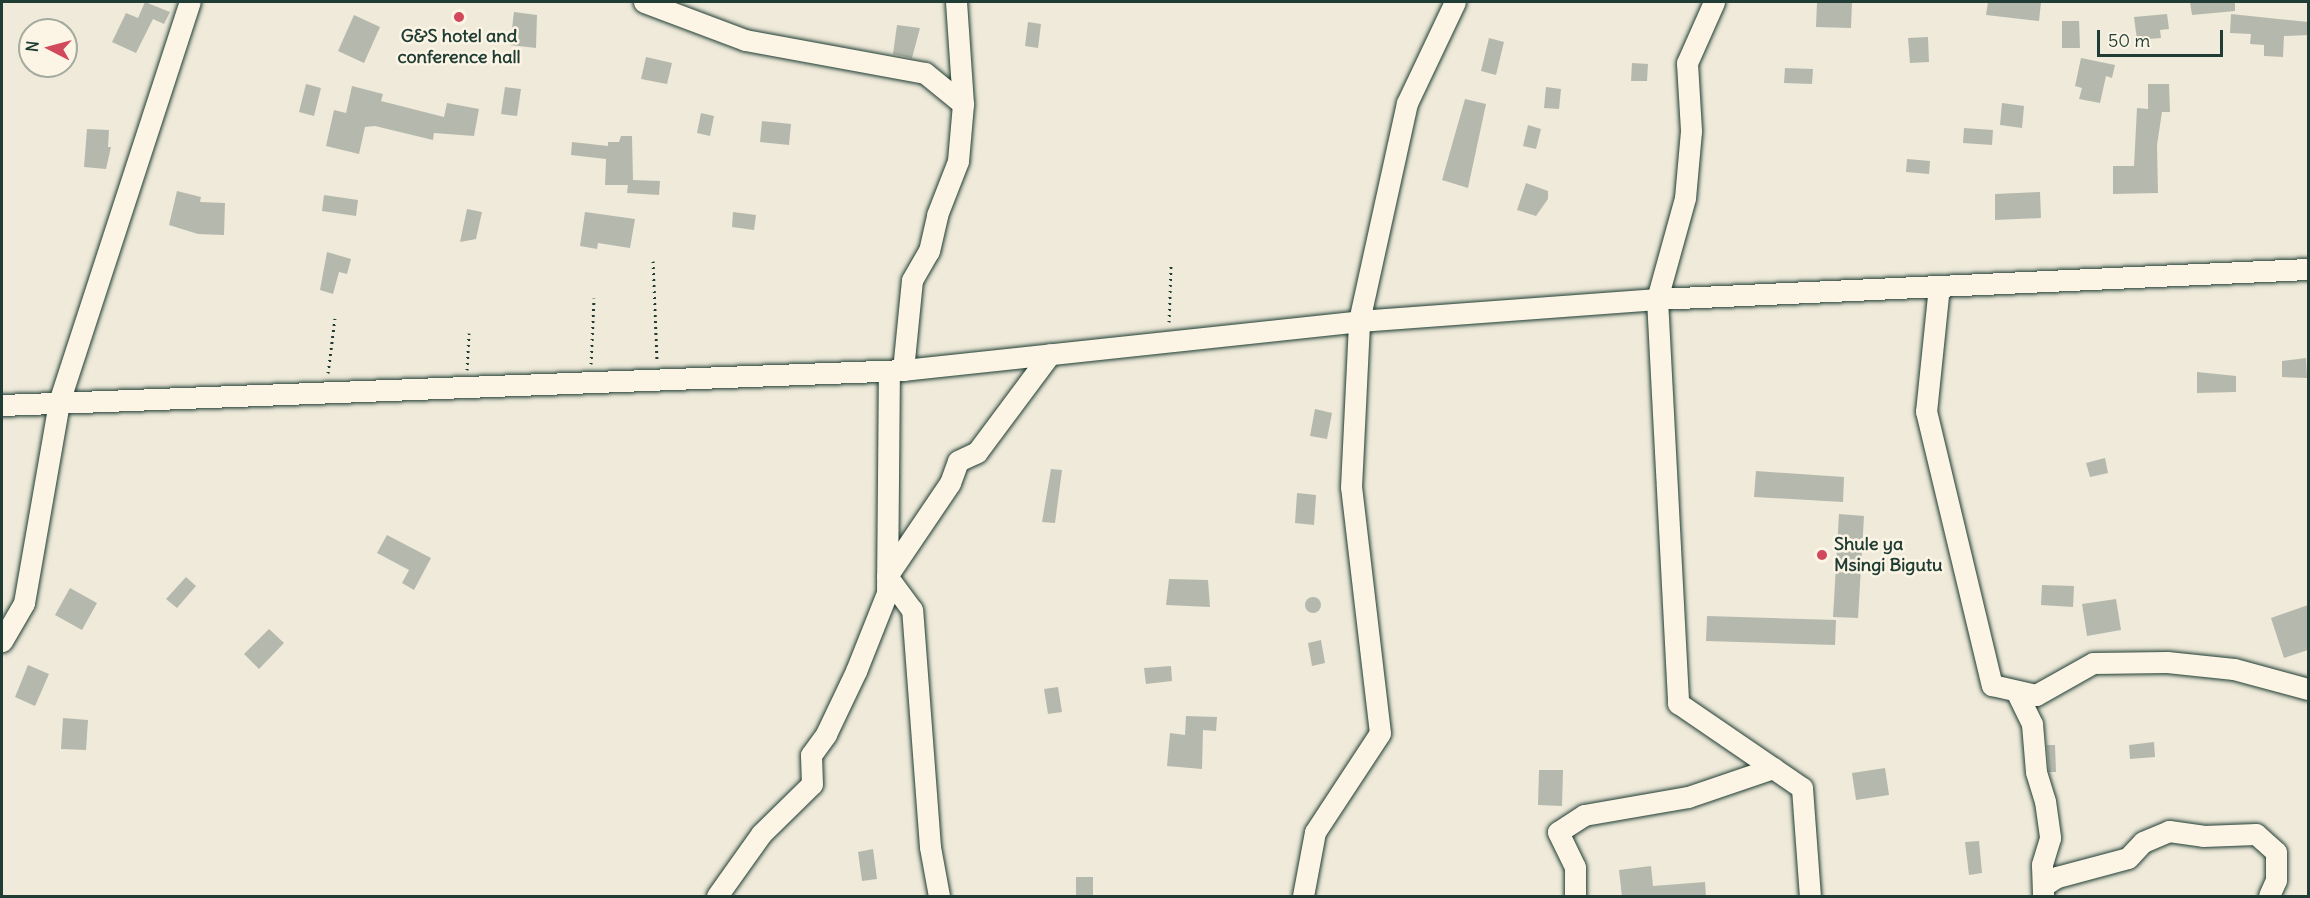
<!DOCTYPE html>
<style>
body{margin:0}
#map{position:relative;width:2310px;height:898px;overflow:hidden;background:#efeada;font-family:Delius,sans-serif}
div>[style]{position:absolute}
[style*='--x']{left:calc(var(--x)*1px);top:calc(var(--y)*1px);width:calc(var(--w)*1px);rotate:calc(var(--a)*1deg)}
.building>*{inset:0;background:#b5b9ad}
.round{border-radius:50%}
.path>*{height:3px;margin-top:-1.5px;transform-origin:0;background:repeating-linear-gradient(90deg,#1f3d34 0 1.5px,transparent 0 6px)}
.roads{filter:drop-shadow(0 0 2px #1f3d34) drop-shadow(0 0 2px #1f3d34)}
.minor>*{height:21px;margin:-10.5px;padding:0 10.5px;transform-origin:10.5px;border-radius:10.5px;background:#fcf5e5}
.dots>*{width:16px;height:16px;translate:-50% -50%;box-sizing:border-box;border:3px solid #fcf5e5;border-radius:50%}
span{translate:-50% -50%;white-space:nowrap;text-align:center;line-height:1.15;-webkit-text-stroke:5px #fcf5e5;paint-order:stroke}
.poi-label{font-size:18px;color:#1f3d34;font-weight:700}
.left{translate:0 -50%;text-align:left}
.frame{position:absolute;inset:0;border:3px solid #1f3d34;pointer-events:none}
.north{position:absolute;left:18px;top:18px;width:60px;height:60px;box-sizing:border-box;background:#fcf5e5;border:2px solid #a4ab9e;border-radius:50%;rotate:276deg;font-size:16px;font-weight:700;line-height:24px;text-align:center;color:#1f3d34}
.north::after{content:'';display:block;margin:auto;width:21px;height:27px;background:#d1495b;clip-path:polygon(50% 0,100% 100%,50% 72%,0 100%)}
.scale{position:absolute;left:2097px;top:30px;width:126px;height:27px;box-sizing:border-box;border:3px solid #1f3d34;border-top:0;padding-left:8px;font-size:18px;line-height:21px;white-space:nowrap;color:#1f3d34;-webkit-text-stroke:4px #fcf5e5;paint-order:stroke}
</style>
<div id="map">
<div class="building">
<div style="clip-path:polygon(145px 2px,170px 12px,164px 24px,153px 19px,136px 53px,112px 42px,126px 13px,138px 18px)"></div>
<div style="clip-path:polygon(1817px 2px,1852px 2px,1851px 28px,1816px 27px)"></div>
<div style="clip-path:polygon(1988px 2px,2041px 2px,2039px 21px,1986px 15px)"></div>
<div style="clip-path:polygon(2190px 2px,2235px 2px,2235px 11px,2192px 15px)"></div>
<div style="clip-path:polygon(514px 12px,537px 15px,536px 48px,510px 45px)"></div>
<div style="clip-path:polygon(2167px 14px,2169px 29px,2160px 30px,2161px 38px,2137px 40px,2134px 17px)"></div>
<div style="clip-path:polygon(2231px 14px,2308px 22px,2308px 35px,2284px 36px,2283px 57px,2264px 56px,2264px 45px,2250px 44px,2251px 34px,2230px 33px)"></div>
<div style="clip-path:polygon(354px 15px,380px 27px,364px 63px,338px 51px)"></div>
<div style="clip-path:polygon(2062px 21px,2079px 21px,2080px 48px,2062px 48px)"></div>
<div style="clip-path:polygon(1028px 22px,1041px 24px,1038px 48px,1025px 46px)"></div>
<div style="clip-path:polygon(897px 25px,920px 28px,912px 58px,893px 54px)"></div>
<div style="clip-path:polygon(1928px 37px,1929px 62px,1910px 63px,1908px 38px)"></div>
<div style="clip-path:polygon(1489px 38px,1504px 42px,1496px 75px,1481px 71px)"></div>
<div style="clip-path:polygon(646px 57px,672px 63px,667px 84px,641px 79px)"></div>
<div style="clip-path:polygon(2081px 58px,2115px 65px,2112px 78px,2106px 76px,2100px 103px,2079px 99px,2082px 88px,2075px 86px)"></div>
<div style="clip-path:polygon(1632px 63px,1648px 64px,1647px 81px,1631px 81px)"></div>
<div style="clip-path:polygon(1785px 68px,1813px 69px,1812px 84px,1784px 83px)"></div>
<div style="clip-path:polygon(306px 84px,321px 88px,314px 116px,299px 112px)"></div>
<div style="clip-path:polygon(2148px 84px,2169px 84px,2170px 112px,2162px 112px,2157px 145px,2158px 193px,2113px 194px,2113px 166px,2134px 166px,2137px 108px,2148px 109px)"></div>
<div style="clip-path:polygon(352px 86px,383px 94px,381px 101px,444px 117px,447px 103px,479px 109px,474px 136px,434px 133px,433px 140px,375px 126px,365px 127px,359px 154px,326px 146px,334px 110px,346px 113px)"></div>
<div style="clip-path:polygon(505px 87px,521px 89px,517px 116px,501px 114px)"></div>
<div style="clip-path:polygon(1546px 87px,1561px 89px,1559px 109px,1544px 108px)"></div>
<div style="clip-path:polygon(1465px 99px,1486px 104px,1468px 188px,1442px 180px)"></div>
<div style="clip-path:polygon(2002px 103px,2024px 106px,2022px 128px,2000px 125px)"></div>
<div style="clip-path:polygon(701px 113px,714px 116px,710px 136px,697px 133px)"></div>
<div style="clip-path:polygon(762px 121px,791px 124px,789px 145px,760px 142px)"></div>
<div style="clip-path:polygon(1528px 125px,1541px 129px,1536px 149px,1523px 146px)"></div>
<div style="clip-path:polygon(1964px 128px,1993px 130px,1992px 145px,1963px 143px)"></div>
<div style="clip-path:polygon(87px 129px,109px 130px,108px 147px,111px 147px,106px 169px,84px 167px)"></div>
<div style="clip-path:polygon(621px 136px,632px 136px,633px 180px,660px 181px,659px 195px,627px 193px,628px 185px,605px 185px,606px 159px,571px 155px,572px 142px,608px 146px,608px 142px,619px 142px)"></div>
<div style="clip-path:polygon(1907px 159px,1930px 161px,1929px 174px,1906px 172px)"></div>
<div style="clip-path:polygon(1526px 183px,1548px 191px,1548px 199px,1536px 216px,1517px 210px)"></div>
<div style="clip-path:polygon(177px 191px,201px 197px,200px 202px,225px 203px,224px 235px,198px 234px,169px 225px)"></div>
<div style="clip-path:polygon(2040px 192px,2041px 218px,1995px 220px,1995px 194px)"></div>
<div style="clip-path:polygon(324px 195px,358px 200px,356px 216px,322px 211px)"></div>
<div style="clip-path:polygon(467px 209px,482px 212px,476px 239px,460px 242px)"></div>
<div style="clip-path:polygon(585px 212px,635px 219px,630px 248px,598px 243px,597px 249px,580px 246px)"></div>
<div style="clip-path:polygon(733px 212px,756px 215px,754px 230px,732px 227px)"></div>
<div style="clip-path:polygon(327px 252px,351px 259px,347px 274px,339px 272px,333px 294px,320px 290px)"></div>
<div style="clip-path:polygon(2306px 358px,2307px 378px,2282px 377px,2282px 361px)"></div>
<div style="clip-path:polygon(2197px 372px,2236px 376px,2236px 392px,2197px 393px)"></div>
<div style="clip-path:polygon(1315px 409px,1332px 413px,1327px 439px,1310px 436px)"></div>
<div style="clip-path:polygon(2105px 458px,2108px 473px,2090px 477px,2086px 463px)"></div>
<div style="clip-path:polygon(1051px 469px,1062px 470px,1055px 523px,1042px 522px)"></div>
<div style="clip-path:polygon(1756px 471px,1844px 477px,1843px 502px,1754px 497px)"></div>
<div style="clip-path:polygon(1297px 493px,1316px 495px,1314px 525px,1295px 523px)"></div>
<div style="clip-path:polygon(1839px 514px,1864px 516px,1858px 618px,1833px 617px)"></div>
<div style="clip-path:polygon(387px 535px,431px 558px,414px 590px,402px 583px,409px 570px,377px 553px)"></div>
<div style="clip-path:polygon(186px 577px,196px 586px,177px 608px,166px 599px)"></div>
<div style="clip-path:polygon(1169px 579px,1208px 580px,1210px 607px,1166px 605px)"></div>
<div style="clip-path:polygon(2042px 585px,2074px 586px,2073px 607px,2041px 605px)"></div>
<div style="clip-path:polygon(70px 588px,97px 603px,82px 630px,55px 615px)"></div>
<div class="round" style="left:1305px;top:597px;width:16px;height:16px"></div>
<div style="clip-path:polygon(2116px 599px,2121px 630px,2087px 636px,2082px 604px)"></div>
<div style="clip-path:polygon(2308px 605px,2308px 650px,2284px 658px,2271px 618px)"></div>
<div style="clip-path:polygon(1707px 616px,1836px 620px,1835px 645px,1706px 641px)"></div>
<div style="clip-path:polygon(269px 629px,284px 643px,259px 669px,244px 654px)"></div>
<div style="clip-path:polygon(1321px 640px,1325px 663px,1312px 666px,1308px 643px)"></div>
<div style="clip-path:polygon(28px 665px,49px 674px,35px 706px,15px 697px)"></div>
<div style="clip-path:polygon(1171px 666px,1172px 681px,1146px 684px,1144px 668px)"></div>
<div style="clip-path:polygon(1058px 687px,1062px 712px,1048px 714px,1044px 689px)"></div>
<div style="clip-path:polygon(1186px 716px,1217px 717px,1216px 731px,1203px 730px,1202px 769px,1167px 766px,1170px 733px,1185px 735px)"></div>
<div style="clip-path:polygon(63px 718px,88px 720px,86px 750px,61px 749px)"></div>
<div style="clip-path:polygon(2154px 742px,2155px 757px,2130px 759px,2129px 745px)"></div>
<div style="clip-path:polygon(2047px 745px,2055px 745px,2056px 772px,2049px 772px)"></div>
<div style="clip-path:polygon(1885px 768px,1889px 795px,1856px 800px,1852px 773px)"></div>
<div style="clip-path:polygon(1539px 770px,1563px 770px,1562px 806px,1538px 805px)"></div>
<div style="clip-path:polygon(1979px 841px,1982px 873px,1969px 875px,1965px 842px)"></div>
<div style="clip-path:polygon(873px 849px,877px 879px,862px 881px,858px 852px)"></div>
<div style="clip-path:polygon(1651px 866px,1653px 886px,1705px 882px,1706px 897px,1622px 897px,1619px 870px)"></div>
<div style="clip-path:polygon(1076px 877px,1093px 877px,1093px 897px,1076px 897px)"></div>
</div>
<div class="path">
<div style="--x:653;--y:261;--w:100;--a:87.7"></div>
<div style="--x:1169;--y:322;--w:56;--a:-88"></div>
<div style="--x:591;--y:364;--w:66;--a:-87.4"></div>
<div style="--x:467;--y:370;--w:37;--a:-87"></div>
<div style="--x:328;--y:373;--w:55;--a:-82.7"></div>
</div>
<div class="roads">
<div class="minor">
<div style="--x:644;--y:2;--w:108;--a:20.6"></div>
<div style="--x:745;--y:40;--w:183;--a:10.4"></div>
<div style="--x:925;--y:73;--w:49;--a:39.2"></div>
<div style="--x:1714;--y:2;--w:67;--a:113.9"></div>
<div style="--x:1687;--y:63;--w:68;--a:86.6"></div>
<div style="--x:1691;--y:131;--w:67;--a:95.1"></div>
<div style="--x:1685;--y:198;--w:105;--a:105.5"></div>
<div style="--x:1657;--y:299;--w:405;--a:87"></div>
<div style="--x:1678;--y:703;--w:150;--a:34.4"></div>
<div style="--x:1802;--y:788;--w:108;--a:85.8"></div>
<div style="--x:1939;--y:286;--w:126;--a:95.9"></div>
<div style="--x:1926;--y:411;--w:282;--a:76.5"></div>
<div style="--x:1992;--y:685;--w:45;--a:12.8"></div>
<div style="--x:2036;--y:695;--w:65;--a:-29.3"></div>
<div style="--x:2093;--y:663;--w:74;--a:-0.8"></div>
<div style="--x:2167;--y:662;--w:67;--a:6"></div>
<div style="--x:2234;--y:669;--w:77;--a:15.1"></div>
<div style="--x:903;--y:370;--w:90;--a:-84.3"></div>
<div style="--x:912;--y:280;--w:34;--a:-60"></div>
<div style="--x:929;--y:251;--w:37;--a:-77"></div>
<div style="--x:937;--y:215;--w:58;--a:-68.7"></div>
<div style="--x:958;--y:161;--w:57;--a:-85"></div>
<div style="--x:963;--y:104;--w:102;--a:-93.9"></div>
<div style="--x:2;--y:405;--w:902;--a:-2.22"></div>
<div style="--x:903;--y:370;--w:459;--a:-6.1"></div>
<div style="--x:1359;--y:321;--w:299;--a:-4.2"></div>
<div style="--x:1657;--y:299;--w:652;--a:-2.64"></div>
<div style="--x:2;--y:641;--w:44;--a:-59.9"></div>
<div style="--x:24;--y:603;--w:204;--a:-80.1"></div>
<div style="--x:59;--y:402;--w:421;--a:-71.9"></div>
<div style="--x:2016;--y:691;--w:37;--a:64"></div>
<div style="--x:2032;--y:724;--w:48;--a:85.2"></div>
<div style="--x:2036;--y:772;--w:30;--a:73"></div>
<div style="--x:2045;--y:801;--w:37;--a:82"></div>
<div style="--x:2050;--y:838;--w:28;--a:107"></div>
<div style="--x:2042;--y:865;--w:31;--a:88"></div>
<div style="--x:2043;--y:886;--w:17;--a:-33"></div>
<div style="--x:2057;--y:877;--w:73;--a:-15"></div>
<div style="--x:2128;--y:858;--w:22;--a:-47"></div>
<div style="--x:2143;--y:842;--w:28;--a:-23"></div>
<div style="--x:2169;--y:831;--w:34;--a:8"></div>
<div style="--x:2203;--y:836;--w:53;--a:-2.2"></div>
<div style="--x:2256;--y:834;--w:27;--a:42"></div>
<div style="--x:2276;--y:852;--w:28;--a:90"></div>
<div style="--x:2276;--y:880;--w:17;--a:114"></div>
<div style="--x:1575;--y:895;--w:28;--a:-90"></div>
<div style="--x:1575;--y:867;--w:39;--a:-116"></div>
<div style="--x:1558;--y:832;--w:31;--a:-33"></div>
<div style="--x:1584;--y:815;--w:106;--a:-9.8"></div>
<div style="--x:1688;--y:797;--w:90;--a:-18.8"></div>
<div style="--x:717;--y:896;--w:76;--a:-54.6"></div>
<div style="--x:761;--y:834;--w:71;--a:-44.4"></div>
<div style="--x:812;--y:784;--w:29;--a:-92"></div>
<div style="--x:811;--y:755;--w:26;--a:-54"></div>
<div style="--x:826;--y:734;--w:70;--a:-64.5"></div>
<div style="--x:856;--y:671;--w:84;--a:-68.3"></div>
<div style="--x:887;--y:593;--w:222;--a:-89.5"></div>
<div style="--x:939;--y:896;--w:50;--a:-100.4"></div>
<div style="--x:930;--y:847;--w:238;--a:-94.3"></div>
<div style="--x:912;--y:610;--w:42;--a:-126.3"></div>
<div style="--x:887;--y:576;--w:112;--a:-55.9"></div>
<div style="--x:950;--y:483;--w:23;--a:-70"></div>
<div style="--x:958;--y:461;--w:21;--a:-25"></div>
<div style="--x:977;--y:452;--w:122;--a:-53.3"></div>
<div style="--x:1303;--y:896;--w:65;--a:-79.4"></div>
<div style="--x:1315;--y:832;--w:118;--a:-56.7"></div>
<div style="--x:1380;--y:733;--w:248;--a:-96.7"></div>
<div style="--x:1351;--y:487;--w:166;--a:-87.2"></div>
<div style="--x:1359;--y:321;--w:223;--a:-77.6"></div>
<div style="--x:1407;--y:103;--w:112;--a:-64.6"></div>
</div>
</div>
<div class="dots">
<div style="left:459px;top:17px;background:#d1495b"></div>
<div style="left:1822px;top:555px;background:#d1495b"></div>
</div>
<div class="poi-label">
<span style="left:459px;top:47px">G&amp;S hotel and<br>conference hall</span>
<span class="left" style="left:1834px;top:555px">Shule ya<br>Msingi Bigutu</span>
</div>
<div class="frame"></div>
<div class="north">N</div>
<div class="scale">50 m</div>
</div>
